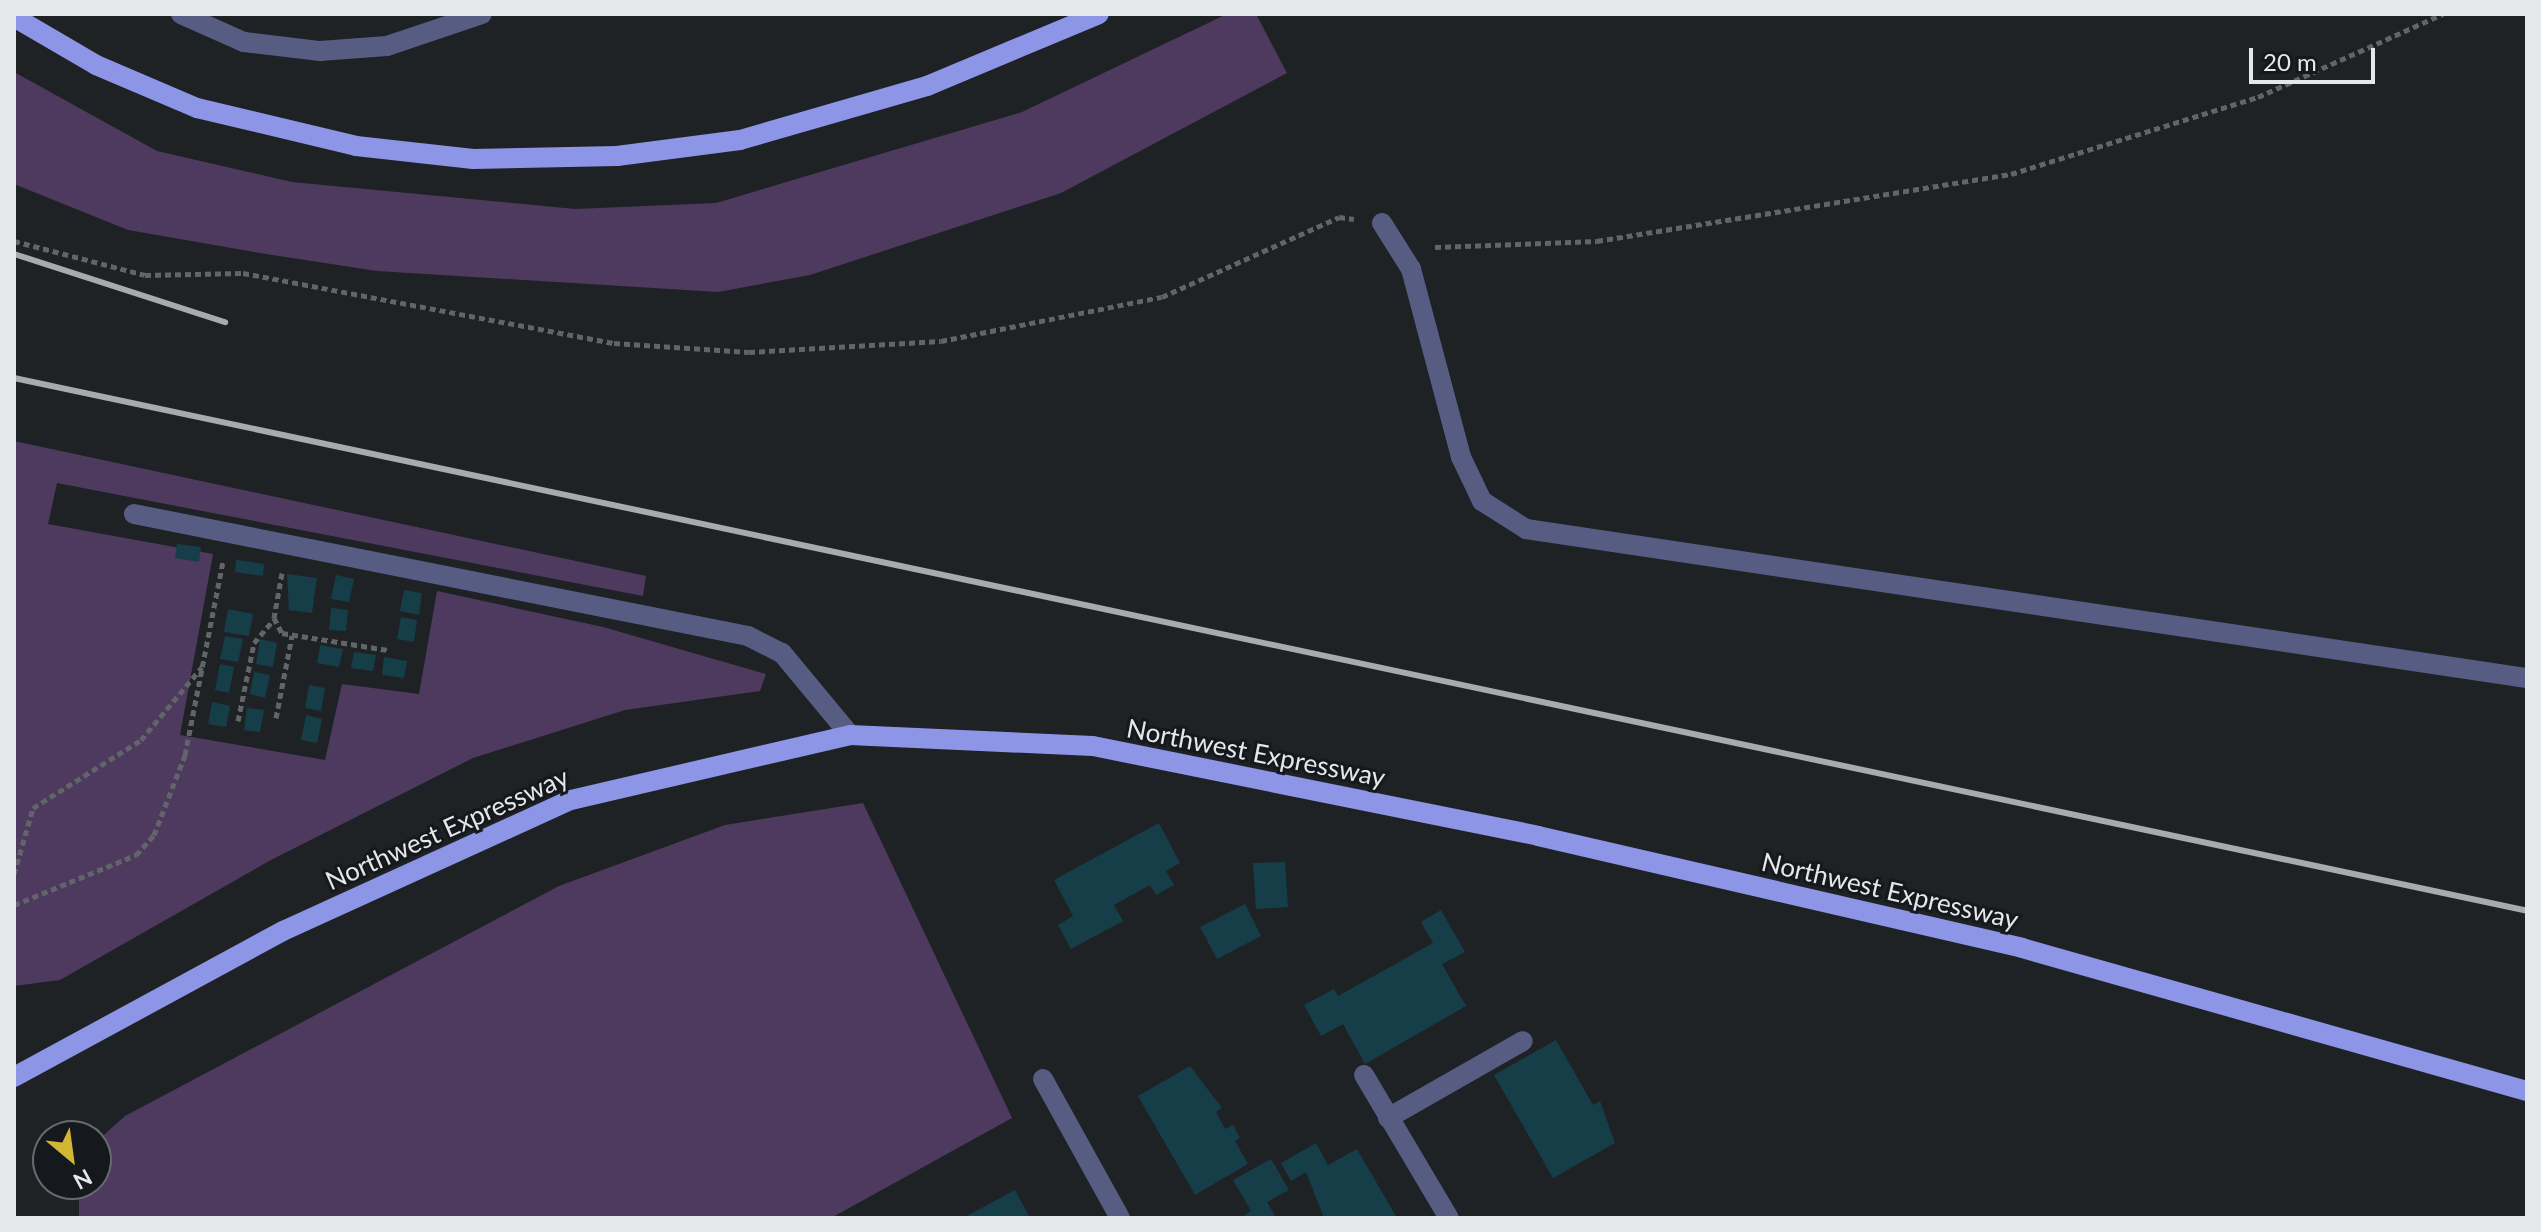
<!DOCTYPE html>
<style>
body{margin:0}
#map{position:relative;width:2541px;height:1232px;overflow:hidden;background:#1e2225;font-family:Lato,sans-serif}
div>[style]{position:absolute}
[style*='--x']{left:calc(var(--x)*1px);top:calc(var(--y)*1px);width:calc(var(--w)*1px);rotate:calc(var(--a)*1deg)}
.green>*{inset:0;background:#4e3a5e}
.building>*{inset:0;background:#163e49}
.path>*{height:5px;margin-top:-2.5px;transform-origin:0;background:repeating-linear-gradient(90deg,#616567 0 6px,transparent 0 10px)}
.minor>*{height:20px;margin:-10px;padding:0 10px;transform-origin:10px;border-radius:10px;background:#575c83}
.major>*{height:20px;margin:-10px;padding:0 10px;transform-origin:10px;border-radius:10px;background:#8d95e6}
.rail>*{height:6px;margin:-3px;padding:0 3px;transform-origin:3px;border-radius:3px;background:#a8aaad}
span{translate:-50% -50%;white-space:nowrap;text-align:center;line-height:1.15;-webkit-text-stroke:6px #15181c;paint-order:stroke}
.street-label{font-size:26px;color:#e5e7e9}
.frame{position:absolute;inset:0;border:16px solid #e5e7e9;pointer-events:none}
.north{position:absolute;left:32px;top:1120px;width:80px;height:80px;box-sizing:border-box;background:#15181c;border:2px solid #686b6e;border-radius:50%;rotate:151deg;font-size:22px;font-weight:700;line-height:32px;text-align:center;color:#e5e7e9}
.north::after{content:'';display:block;margin:auto;width:28px;height:36px;background:#d2b736;clip-path:polygon(50% 0,100% 100%,50% 72%,0 100%)}
.scale{position:absolute;left:2249px;top:48px;width:126px;height:36px;box-sizing:border-box;border:4px solid #e5e7e9;border-top:0;padding-left:10px;font-size:24px;line-height:28px;white-space:nowrap;color:#e5e7e9;-webkit-text-stroke:6px #15181c;paint-order:stroke}
</style>
<div id="map">
<div class="green">
<div style="clip-path:polygon(1227px 14px,1256px 14px,1287px 73px,1061px 193px,810px 275px,718px 292px,377px 271px,266px 254px,128px 230px,14px 184px,14px 72px,157px 151px,292px 182px,575px 209px,716px 203px,1022px 112px)"></div>
<div style="clip-path:polygon(14px 441px,646px 576px,643px 596px,57px 483px,48px 524px,213px 554px,180px 735px,325px 760px,342px 684px,419px 694px,437px 591px,603px 627px,766px 674px,760px 691px,625px 710px,473px 758px,269px 861px,60px 980px,14px 986px)"></div>
<div style="clip-path:polygon(863px 803px,1012px 1118px,831px 1218px,79px 1218px,79px 1184px,96px 1184px,96px 1142px,125px 1116px,559px 886px,725px 825px)"></div>
</div>
<div class="building">
<div style="clip-path:polygon(177px 544px,201px 547px,199px 562px,175px 558px)"></div>
<div style="clip-path:polygon(236px 560px,264px 564px,263px 576px,235px 572px)"></div>
<div style="clip-path:polygon(287px 574px,317px 578px,312px 613px,289px 610px)"></div>
<div style="clip-path:polygon(336px 575px,354px 579px,349px 602px,331px 599px)"></div>
<div style="clip-path:polygon(404px 590px,422px 593px,419px 615px,400px 611px)"></div>
<div style="clip-path:polygon(331px 608px,348px 610px,346px 631px,329px 630px)"></div>
<div style="clip-path:polygon(228px 609px,253px 614px,249px 636px,224px 632px)"></div>
<div style="clip-path:polygon(401px 617px,417px 620px,414px 642px,397px 639px)"></div>
<div style="clip-path:polygon(225px 636px,243px 639px,238px 662px,220px 659px)"></div>
<div style="clip-path:polygon(260px 639px,277px 643px,273px 667px,256px 664px)"></div>
<div style="clip-path:polygon(320px 645px,343px 649px,339px 667px,317px 663px)"></div>
<div style="clip-path:polygon(354px 652px,376px 655px,373px 671px,351px 668px)"></div>
<div style="clip-path:polygon(384px 657px,407px 661px,404px 678px,382px 675px)"></div>
<div style="clip-path:polygon(220px 664px,234px 667px,229px 693px,215px 690px)"></div>
<div style="clip-path:polygon(254px 672px,270px 675px,265px 698px,250px 694px)"></div>
<div style="clip-path:polygon(309px 685px,325px 688px,321px 711px,305px 708px)"></div>
<div style="clip-path:polygon(212px 702px,230px 706px,226px 727px,208px 724px)"></div>
<div style="clip-path:polygon(247px 708px,264px 710px,260px 732px,244px 730px)"></div>
<div style="clip-path:polygon(306px 715px,322px 719px,317px 743px,301px 740px)"></div>
<div style="clip-path:polygon(1159px 823px,1180px 863px,1166px 871px,1174px 885px,1156px 895px,1150px 885px,1114px 905px,1123px 921px,1071px 949px,1058px 925px,1073px 916px,1054px 880px)"></div>
<div style="clip-path:polygon(1285px 862px,1288px 907px,1256px 909px,1253px 863px)"></div>
<div style="clip-path:polygon(1245px 904px,1261px 936px,1217px 959px,1200px 927px)"></div>
<div style="clip-path:polygon(1441px 910px,1465px 952px,1442px 964px,1466px 1006px,1365px 1064px,1343px 1024px,1321px 1036px,1304px 1005px,1334px 989px,1338px 996px,1433px 943px,1421px 922px)"></div>
<div style="clip-path:polygon(1556px 1040px,1593px 1105px,1600px 1101px,1615px 1143px,1553px 1178px,1494px 1075px)"></div>
<div style="clip-path:polygon(1190px 1066px,1222px 1108px,1216px 1112px,1225px 1129px,1233px 1125px,1240px 1138px,1235px 1141px,1248px 1164px,1195px 1195px,1138px 1096px)"></div>
<div style="clip-path:polygon(1316px 1143px,1328px 1165px,1357px 1149px,1397px 1218px,1324px 1218px,1306px 1172px,1291px 1181px,1281px 1163px)"></div>
<div style="clip-path:polygon(1271px 1159px,1289px 1190px,1267px 1202px,1276px 1218px,1240px 1218px,1251px 1211px,1233px 1180px)"></div>
<div style="clip-path:polygon(1015px 1190px,1030px 1218px,963px 1218px)"></div>
</div>
<div class="path">
<div style="--x:14;--y:241;--w:135;--a:14.5"></div>
<div style="--x:145;--y:275;--w:98;--a:-1.2"></div>
<div style="--x:243;--y:273;--w:378;--a:10.7"></div>
<div style="--x:614;--y:343;--w:135;--a:3.8"></div>
<div style="--x:749;--y:352;--w:192;--a:-3.3"></div>
<div style="--x:941;--y:341;--w:225;--a:-11.3"></div>
<div style="--x:1162;--y:297;--w:194;--a:-24.3"></div>
<div style="--x:1339;--y:217;--w:15;--a:8"></div>
<div style="--x:1435;--y:247;--w:162;--a:-2.1"></div>
<div style="--x:1597;--y:241;--w:419;--a:-9.2"></div>
<div style="--x:2011;--y:174;--w:259;--a:-17.3"></div>
<div style="--x:2258;--y:97;--w:203;--a:-24.2"></div>
<div style="--x:282;--y:573;--w:46;--a:100.1"></div>
<div style="--x:274;--y:618;--w:17;--a:62"></div>
<div style="--x:282;--y:633;--w:107;--a:9.1"></div>
<div style="--x:276;--y:718;--w:84;--a:-79"></div>
<div style="--x:238;--y:721;--w:80;--a:-78.4"></div>
<div style="--x:254;--y:643;--w:31;--a:-50"></div>
<div style="--x:14;--y:874;--w:69;--a:-73.9"></div>
<div style="--x:33;--y:808;--w:128;--a:-32.2"></div>
<div style="--x:141;--y:740;--w:95;--a:-50.1"></div>
<div style="--x:14;--y:905;--w:132;--a:-22.3"></div>
<div style="--x:136;--y:855;--w:27;--a:-48"></div>
<div style="--x:154;--y:835;--w:86;--a:-68.8"></div>
<div style="--x:185;--y:755;--w:198;--a:-78.9"></div>
</div>
<div class="minor">
<div style="--x:181;--y:14;--w:69;--a:24"></div>
<div style="--x:244;--y:42;--w:77;--a:6.8"></div>
<div style="--x:320;--y:51;--w:67;--a:-4.3"></div>
<div style="--x:387;--y:46;--w:100;--a:-18.6"></div>
<div style="--x:1382;--y:223;--w:54;--a:57.8"></div>
<div style="--x:1411;--y:269;--w:195;--a:75.1"></div>
<div style="--x:1461;--y:457;--w:49;--a:64.5"></div>
<div style="--x:1482;--y:501;--w:52;--a:32.5"></div>
<div style="--x:1526;--y:529;--w:1012;--a:8.47"></div>
<div style="--x:134;--y:514;--w:626;--a:11.24"></div>
<div style="--x:748;--y:636;--w:38;--a:27"></div>
<div style="--x:782;--y:653;--w:107;--a:50.3"></div>
<div style="--x:1364;--y:1075;--w:166;--a:59.3"></div>
<div style="--x:1043;--y:1079;--w:159;--a:61"></div>
<div style="--x:1388;--y:1118;--w:155;--a:-29.7"></div>
</div>
<div class="major">
<div style="--x:14;--y:17;--w:95;--a:30.3"></div>
<div style="--x:96;--y:65;--w:110;--a:23.1"></div>
<div style="--x:197;--y:108;--w:163;--a:13.4"></div>
<div style="--x:356;--y:146;--w:118;--a:6.3"></div>
<div style="--x:473;--y:159;--w:144;--a:-1.2"></div>
<div style="--x:617;--y:156;--w:124;--a:-7.4"></div>
<div style="--x:740;--y:140;--w:195;--a:-16.1"></div>
<div style="--x:927;--y:86;--w:186;--a:-22.7"></div>
<div style="--x:14;--y:1077;--w:306;--a:-28.5"></div>
<div style="--x:283;--y:931;--w:316;--a:-24.5"></div>
<div style="--x:571;--y:800;--w:286;--a:-13.1"></div>
<div style="--x:850;--y:735;--w:243;--a:2.6"></div>
<div style="--x:1093;--y:746;--w:454;--a:11.4"></div>
<div style="--x:1538;--y:836;--w:497;--a:13"></div>
<div style="--x:2022;--y:948;--w:525;--a:15.81"></div>
</div>
<div class="rail">
<div style="--x:14;--y:254;--w:222;--a:17.9"></div>
<div style="--x:14;--y:378;--w:2569;--a:11.97"></div>
</div>
<div class="street-label">
<span style="left:1256px;top:753px;rotate:11deg">Northwest Expressway</span>
<span style="left:447px;top:829px;rotate:-24deg">Northwest Expressway</span>
<span style="left:1890px;top:891px;rotate:13deg">Northwest Expressway</span>
</div>
<div class="frame"></div>
<div class="north">N</div>
<div class="scale">20 m</div>
</div>
